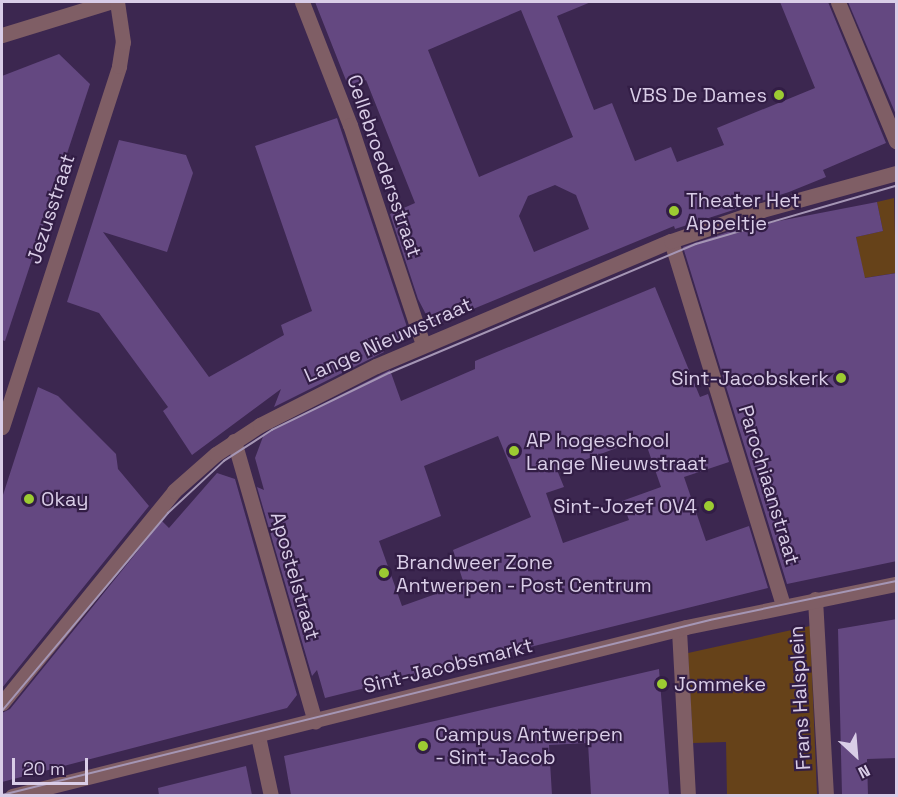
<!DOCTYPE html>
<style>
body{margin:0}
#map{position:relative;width:898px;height:797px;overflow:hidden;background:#3c2750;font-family:"Space Grotesk",sans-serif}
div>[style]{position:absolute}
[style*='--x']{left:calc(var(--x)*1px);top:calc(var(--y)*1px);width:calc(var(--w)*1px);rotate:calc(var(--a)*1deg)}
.green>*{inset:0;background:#664219}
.building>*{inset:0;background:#644881}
.minor>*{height:15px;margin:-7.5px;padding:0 7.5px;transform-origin:7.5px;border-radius:7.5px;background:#7f5e65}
.tram>*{height:1.5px;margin:-0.75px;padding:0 0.75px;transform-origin:0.75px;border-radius:0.75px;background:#a596b5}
.dots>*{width:16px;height:16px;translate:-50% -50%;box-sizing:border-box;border:3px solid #321d45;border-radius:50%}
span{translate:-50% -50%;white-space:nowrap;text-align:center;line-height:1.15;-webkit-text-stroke:4.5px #321d45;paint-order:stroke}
.poi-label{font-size:20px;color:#d9cde7}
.right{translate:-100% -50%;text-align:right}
.left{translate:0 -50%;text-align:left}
.street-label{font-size:20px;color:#d9cde7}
.frame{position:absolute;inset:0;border:3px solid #d9cde7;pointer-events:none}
.north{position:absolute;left:826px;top:725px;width:60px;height:60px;-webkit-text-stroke:4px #321d45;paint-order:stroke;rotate:154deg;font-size:16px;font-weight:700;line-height:24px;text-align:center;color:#d9cde7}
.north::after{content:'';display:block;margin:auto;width:21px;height:27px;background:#d9cde7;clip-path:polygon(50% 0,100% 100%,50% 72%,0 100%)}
.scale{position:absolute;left:12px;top:758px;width:76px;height:27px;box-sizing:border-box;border:3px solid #d9cde7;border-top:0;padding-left:8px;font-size:18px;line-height:21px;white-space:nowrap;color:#d9cde7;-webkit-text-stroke:4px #321d45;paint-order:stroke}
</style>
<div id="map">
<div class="green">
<div style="clip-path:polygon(894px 198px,896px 273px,864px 278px,856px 237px,883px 231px,877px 202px)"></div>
<div style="clip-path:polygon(810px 626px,817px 795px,727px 795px,726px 742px,693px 743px,688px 653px)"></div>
</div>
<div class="building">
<div style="clip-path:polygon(evenodd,315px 2px,591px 2px,557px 16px,594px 110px,612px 103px,635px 161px,671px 147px,677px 162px,724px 145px,717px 128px,815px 88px,780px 2px,828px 2px,886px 143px,823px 170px,826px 177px,789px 192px,675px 229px,674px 226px,432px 326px,418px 299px,390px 214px,415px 203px,366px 80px,349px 88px,315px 2px,521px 10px,573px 137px,479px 177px,428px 50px,521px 10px,315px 2px,555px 185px,576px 195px,589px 229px,534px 252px,519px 216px,528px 196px,555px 185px)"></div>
<div style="clip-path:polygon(848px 2px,897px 2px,897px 117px)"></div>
<div style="clip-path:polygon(59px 54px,90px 84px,5px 341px,2px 340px,2px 76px)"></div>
<div style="clip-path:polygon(337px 118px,407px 327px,403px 336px,382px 348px,384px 352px,274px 407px,281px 389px,192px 455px,163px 411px,168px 407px,99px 313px,67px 302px,119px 140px,186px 155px,193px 173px,167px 252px,103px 232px,209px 377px,284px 335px,281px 325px,312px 311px,255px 146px)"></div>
<div style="clip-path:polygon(877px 202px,883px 231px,856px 237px,865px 278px,897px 273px,897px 561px,787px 584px,683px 247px,737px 229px)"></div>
<div style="clip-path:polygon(evenodd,655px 287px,700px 397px,708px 394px,729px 462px,684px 477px,706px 541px,749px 526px,768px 588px,325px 698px,317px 670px,312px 676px,257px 487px,264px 490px,255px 458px,264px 434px,390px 370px,401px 401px,475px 369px,475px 361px,655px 287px,498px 436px,531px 517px,453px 550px,464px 584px,402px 606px,379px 541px,441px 516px,424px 466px,498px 436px,655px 287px,644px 438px,661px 487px,622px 501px,629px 520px,563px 543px,546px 493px,564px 487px,557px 470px,644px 438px)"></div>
<div style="clip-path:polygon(38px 387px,58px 396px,116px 454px,118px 469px,149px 506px,2px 688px,2px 498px)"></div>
<div style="clip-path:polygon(217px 473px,235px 479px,297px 695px,287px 708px,2px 782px,2px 713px,10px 709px,162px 521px,169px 528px)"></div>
<div style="clip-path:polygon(897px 619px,897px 758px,867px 759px,868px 795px,842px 795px,838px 629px)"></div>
<div style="clip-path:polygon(659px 669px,669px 795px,591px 795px,588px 743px,549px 745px,552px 795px,291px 795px,284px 756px)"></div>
<div style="clip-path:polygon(246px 766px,252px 795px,159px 795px,158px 788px)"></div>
</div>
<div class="minor">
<div style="--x:302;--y:2;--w:132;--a:68.7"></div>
<div style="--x:350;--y:125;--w:232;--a:71.6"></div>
<div style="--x:838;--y:2;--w:151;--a:67.4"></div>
<div style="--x:2;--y:35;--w:112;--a:-17.1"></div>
<div style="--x:671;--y:241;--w:381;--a:72.9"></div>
<div style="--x:2;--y:427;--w:379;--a:-72"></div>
<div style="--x:119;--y:66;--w:24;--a:-81"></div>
<div style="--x:123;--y:42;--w:40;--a:-98.5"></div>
<div style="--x:234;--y:441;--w:292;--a:73.9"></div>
<div style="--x:815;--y:599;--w:197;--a:86.8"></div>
<div style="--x:679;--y:630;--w:166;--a:86.9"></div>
<div style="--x:2;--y:703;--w:273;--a:-50.9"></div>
<div style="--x:174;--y:491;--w:56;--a:-41.4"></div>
<div style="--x:216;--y:454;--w:53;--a:-33.4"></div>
<div style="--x:260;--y:425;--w:130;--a:-27"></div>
<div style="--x:376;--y:366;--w:320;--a:-23"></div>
<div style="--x:671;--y:241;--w:96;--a:-18.8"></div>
<div style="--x:762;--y:210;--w:139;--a:-15.4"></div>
<div style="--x:258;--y:736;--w:61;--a:77.8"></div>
<div style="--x:12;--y:796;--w:695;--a:-14.08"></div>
<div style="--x:686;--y:627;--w:214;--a:-11.6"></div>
</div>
<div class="tram">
<div style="--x:2;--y:711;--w:258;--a:-50"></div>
<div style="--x:168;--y:513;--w:76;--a:-42.9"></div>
<div style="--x:224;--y:461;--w:57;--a:-32.9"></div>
<div style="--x:272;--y:430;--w:130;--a:-26"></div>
<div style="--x:389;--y:373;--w:333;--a:-22.8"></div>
<div style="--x:696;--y:244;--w:208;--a:-16.2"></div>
<div style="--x:2;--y:795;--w:729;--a:-13.88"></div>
<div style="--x:710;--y:620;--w:190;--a:-11.8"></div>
</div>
<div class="dots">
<div style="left:779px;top:95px;background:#9ccb32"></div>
<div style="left:674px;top:211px;background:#9ccb32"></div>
<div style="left:841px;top:378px;background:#9ccb32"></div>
<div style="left:514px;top:451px;background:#9ccb32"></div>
<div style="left:29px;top:499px;background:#9ccb32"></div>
<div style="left:709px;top:506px;background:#9ccb32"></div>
<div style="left:384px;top:573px;background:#9ccb32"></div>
<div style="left:662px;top:684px;background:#9ccb32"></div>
<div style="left:423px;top:746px;background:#9ccb32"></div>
</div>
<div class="poi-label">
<span class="right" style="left:767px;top:95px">VBS De Dames</span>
<span class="left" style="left:686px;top:212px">Theater Het<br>Appeltje</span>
<span class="right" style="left:829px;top:378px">Sint-Jacobskerk</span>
<span class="left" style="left:526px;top:452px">AP hogeschool<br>Lange Nieuwstraat</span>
<span class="left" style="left:41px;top:499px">Okay</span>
<span class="right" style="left:697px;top:506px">Sint-Jozef OV4</span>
<span class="left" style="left:396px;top:574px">Brandweer Zone<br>Antwerpen - Post Centrum</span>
<span class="left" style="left:674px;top:684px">Jommeke</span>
<span class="left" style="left:435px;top:746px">Campus Antwerpen<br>- Sint-Jacob</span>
</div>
<div class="street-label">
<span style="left:384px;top:166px;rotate:71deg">Cellebroedersstraat</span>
<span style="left:51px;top:209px;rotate:-72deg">Jezusstraat</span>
<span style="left:388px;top:340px;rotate:-24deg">Lange Nieuwstraat</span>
<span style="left:769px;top:485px;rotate:73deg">Parochiaanstraat</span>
<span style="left:295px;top:576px;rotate:74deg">Apostelstraat</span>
<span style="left:448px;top:666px;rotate:-14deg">Sint-Jacobsmarkt</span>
<span style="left:800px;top:698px;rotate:-93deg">Frans Halsplein</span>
</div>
<div class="frame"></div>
<div class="north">N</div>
<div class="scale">20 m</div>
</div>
